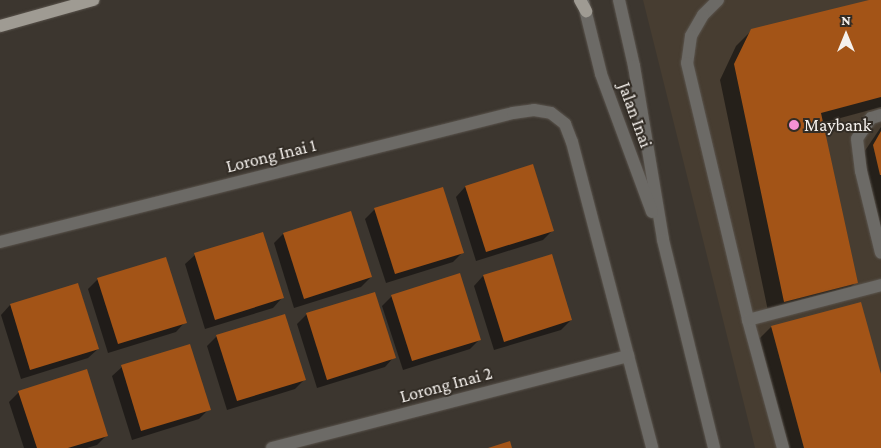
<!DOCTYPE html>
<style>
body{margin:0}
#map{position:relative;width:881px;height:448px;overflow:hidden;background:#3c362f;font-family:"Crimson Pro",serif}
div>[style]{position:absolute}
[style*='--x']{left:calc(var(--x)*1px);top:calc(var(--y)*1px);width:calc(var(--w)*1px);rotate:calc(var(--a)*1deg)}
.built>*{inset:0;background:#473d31}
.shadow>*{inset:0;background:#0007}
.building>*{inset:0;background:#a35417}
.roads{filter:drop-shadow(0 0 1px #5a544d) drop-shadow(0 0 1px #5a544d)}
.minor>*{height:12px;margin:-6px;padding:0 6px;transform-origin:6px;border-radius:6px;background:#6c6a66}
.major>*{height:12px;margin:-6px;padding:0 6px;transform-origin:6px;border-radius:6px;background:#9f9b93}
.dots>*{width:14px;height:14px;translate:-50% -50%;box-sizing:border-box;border:2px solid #322c25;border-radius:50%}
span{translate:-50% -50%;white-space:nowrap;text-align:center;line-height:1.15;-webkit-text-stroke:4px #322c25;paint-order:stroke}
.street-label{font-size:18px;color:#f5f1ed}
.poi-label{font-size:18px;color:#f5f1ed}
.left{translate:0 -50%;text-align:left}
.north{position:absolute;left:821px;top:10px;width:50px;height:50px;-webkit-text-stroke:4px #322c25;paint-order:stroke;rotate:0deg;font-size:14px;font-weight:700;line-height:20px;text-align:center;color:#f5f1ed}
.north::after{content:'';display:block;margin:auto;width:18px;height:22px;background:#f5f1ed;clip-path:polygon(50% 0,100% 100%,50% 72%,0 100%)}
</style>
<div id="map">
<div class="built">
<div style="clip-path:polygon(643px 0,881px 0,881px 448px,755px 448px)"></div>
</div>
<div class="shadow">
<div style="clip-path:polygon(874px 0,881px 0,881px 107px,822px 123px,856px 282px,841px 297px,769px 316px,720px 80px,736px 46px,752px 30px)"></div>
<div style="clip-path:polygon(881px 127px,881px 251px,858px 161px)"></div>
<div style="clip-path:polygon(533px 166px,553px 230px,543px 240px,476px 261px,456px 197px,465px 187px)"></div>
<div style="clip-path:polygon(375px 209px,463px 252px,453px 262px,386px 283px,365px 219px)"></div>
<div style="clip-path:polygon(283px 234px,371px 277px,361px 287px,294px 308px,274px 243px)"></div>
<div style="clip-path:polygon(195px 255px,282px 298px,273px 308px,205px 329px,185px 264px)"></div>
<div style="clip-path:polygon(551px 256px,571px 320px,561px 330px,494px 350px,474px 286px,483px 276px)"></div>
<div style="clip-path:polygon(98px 279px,185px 322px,176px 332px,108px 353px,88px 289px)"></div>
<div style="clip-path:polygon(78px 284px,98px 349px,88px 358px,21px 379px,1px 315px,10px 305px)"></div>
<div style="clip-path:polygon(392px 296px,480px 339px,470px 349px,403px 370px,382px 306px)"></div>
<div style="clip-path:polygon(307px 314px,394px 357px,385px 367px,317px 388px,297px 324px)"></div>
<div style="clip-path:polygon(771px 327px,881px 379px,881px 448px,785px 448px,756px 342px)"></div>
<div style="clip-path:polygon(217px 336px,304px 380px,295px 389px,227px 410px,207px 346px)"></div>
<div style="clip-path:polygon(122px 367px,209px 409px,199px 419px,132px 440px,112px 376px)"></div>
<div style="clip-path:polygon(19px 392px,107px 435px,97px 445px,87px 448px,24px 448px,9px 402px)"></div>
</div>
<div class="building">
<div style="clip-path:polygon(869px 0,881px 0,881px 97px,821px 113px,858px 283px,784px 302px,734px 64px,751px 29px)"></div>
<div style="clip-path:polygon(881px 131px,881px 175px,880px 175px,873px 145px)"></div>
<div style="clip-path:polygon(533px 164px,554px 231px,486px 252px,465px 186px)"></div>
<div style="clip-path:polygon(443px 187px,464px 253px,395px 274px,374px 208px)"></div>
<div style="clip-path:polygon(351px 211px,372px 277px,304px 299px,283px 233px)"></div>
<div style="clip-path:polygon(263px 232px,284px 298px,215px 320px,194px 253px)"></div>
<div style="clip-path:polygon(552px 254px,572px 320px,504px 342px,483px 275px)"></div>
<div style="clip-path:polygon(166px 257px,187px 323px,118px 344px,97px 278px)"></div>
<div style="clip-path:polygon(460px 273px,481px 340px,412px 361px,391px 295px)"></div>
<div style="clip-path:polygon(78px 283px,99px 349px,30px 370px,10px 304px)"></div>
<div style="clip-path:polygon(375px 292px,396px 358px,327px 380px,306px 313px)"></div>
<div style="clip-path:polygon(861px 302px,881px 374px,881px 448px,804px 448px,771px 326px)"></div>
<div style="clip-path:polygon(285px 314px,306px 380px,237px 401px,216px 335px)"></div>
<div style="clip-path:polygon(190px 344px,211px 410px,141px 431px,121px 365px)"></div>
<div style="clip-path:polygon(87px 369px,108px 436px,68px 448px,37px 448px,18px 391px)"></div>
<div style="clip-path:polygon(510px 441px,512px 448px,488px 448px)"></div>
</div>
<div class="roads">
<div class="minor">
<div style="--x:619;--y:0;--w:68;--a:77.2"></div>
<div style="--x:634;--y:66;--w:176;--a:80.5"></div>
<div style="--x:663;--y:240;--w:214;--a:76.2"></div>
<div style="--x:718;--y:0;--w:21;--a:135"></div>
<div style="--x:703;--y:15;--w:24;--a:120"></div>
<div style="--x:691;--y:36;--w:27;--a:98"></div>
<div style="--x:687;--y:63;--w:264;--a:76.6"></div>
<div style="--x:748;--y:320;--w:133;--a:74.7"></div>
<div style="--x:583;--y:1;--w:75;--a:76.1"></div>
<div style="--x:601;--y:74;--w:147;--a:69.7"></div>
<div style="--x:881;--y:115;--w:10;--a:163"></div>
<div style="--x:871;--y:118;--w:25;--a:124"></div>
<div style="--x:857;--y:139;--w:32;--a:83"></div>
<div style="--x:861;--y:171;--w:84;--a:76.3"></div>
<div style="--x:0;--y:242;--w:529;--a:-14.12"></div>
<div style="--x:513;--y:113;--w:21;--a:-8"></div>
<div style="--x:534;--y:110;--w:17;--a:10"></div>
<div style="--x:551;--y:113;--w:18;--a:38"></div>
<div style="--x:565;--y:124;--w:19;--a:69"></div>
<div style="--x:572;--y:142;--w:316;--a:75.3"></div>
<div style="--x:748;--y:320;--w:138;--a:-14.7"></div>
<div style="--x:272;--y:448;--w:368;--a:-14.5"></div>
</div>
<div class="major">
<div style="--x:580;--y:0;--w:13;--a:61"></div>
<div style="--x:0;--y:26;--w:97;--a:-15.6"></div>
</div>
</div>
<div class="dots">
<div style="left:794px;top:125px;background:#f491d4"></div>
</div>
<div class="street-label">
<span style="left:635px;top:115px;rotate:70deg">Jalan Inai</span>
<span style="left:271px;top:156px;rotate:-14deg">Lorong Inai 1</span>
<span style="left:446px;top:385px;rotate:-15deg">Lorong Inai 2</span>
</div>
<div class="poi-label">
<span class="left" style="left:804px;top:125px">Maybank</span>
</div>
<div class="north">N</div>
</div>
